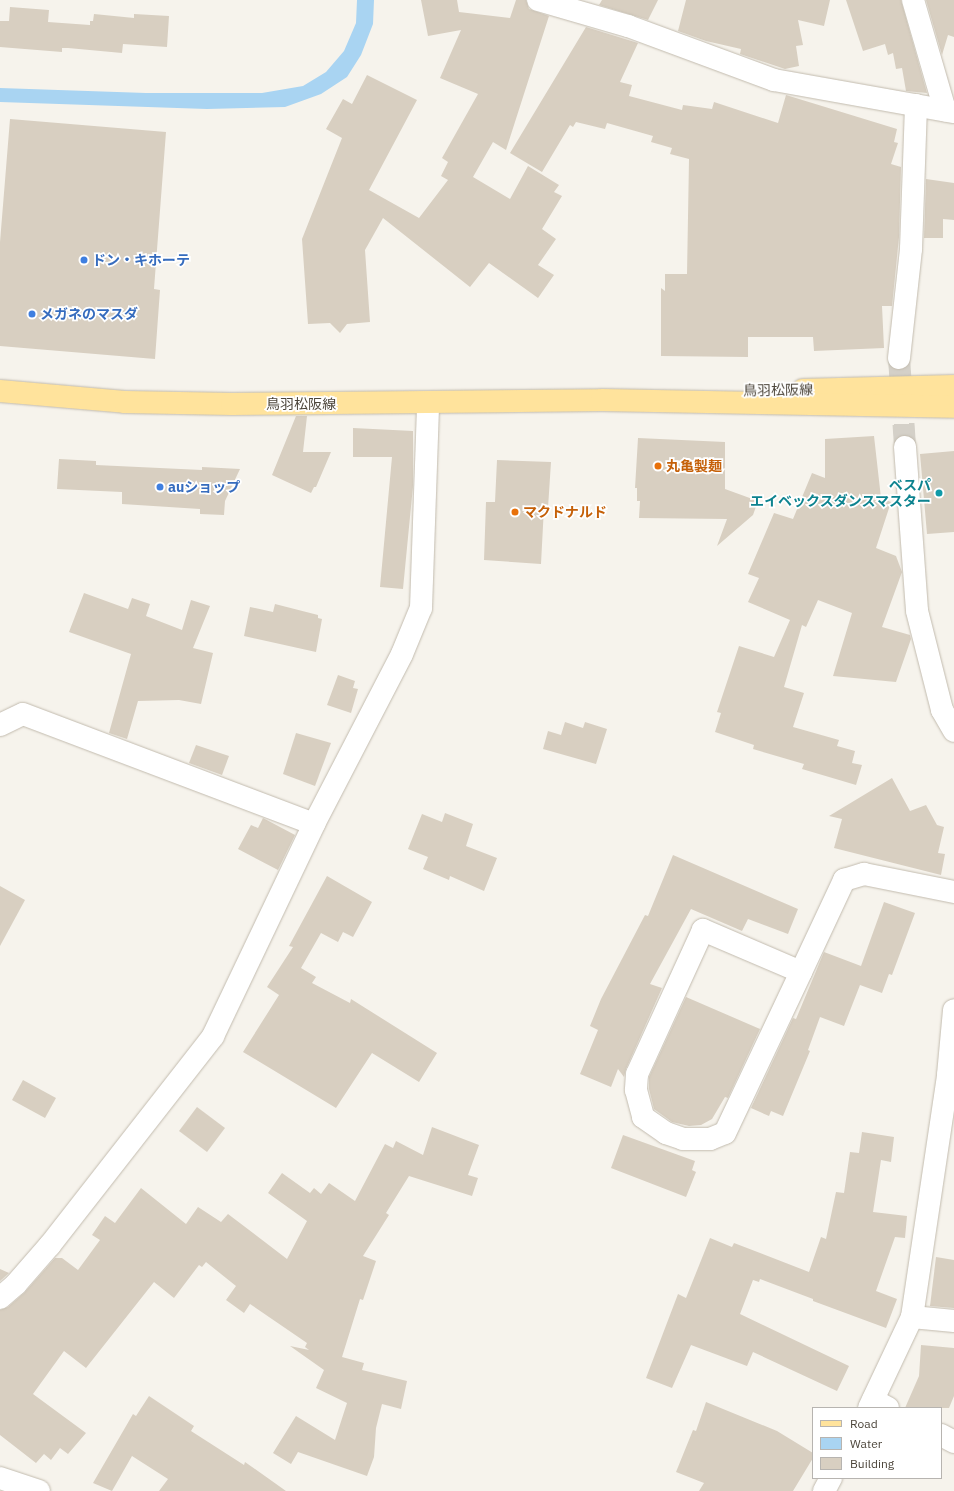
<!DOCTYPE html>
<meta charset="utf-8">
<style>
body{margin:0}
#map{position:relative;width:954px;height:1491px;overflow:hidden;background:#f6f3ec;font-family:"IBM Plex Sans","Noto Sans JP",sans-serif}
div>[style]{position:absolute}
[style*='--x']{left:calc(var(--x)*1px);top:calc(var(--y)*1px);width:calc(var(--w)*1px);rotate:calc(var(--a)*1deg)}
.water>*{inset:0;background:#a9d4f2}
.building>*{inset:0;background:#d8cfc1}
.minor-tunnel>*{height:22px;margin-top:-11px;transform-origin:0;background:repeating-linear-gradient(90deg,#d4d0c8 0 22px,transparent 0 33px)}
.roads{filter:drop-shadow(0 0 1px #c2bbae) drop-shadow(0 0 1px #c2bbae)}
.minor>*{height:22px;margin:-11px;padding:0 11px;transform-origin:11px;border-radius:11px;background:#fff}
.tertiary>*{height:22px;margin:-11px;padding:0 11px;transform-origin:11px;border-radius:11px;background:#fff}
.primary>*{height:22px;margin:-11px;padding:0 11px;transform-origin:11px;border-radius:11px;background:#ffe39c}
.dots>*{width:11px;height:11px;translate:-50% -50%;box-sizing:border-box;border:2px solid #fff;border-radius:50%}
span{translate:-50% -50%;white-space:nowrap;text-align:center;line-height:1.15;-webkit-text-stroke:3.5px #fff;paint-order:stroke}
.shop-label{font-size:14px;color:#366cbe;font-weight:700}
.left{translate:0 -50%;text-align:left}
.street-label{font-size:14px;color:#4b4439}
.food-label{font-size:14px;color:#c56008;font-weight:700}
.culture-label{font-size:14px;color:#0d838f;font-weight:700}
.right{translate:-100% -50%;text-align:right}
.legend{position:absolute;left:812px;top:1407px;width:130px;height:72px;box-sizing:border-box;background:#fff;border:1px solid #b7b4b0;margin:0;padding:5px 7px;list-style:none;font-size:12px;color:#4b4439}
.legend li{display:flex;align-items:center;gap:8px;height:20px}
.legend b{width:20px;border:1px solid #b7b4b0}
</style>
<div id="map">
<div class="water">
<div style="clip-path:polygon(357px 0,374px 0,373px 24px,361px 55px,347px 77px,321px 94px,285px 107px,207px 109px,0 102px,0 88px,146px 93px,262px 93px,303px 86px,326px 72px,344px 51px,356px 23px)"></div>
</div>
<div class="building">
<div style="clip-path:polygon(421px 0,457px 0,459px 12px,510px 18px,516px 0,526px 0,529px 9px,549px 16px,506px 150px,493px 142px,473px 177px,510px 199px,528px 166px,559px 185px,554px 192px,562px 196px,542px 229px,556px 239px,538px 265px,554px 275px,538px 298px,489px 263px,470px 287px,383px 218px,365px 250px,370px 322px,347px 324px,340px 333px,330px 323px,308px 324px,302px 239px,342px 138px,326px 129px,343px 99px,352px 104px,367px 75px,417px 100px,369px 190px,419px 218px,448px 180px,441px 176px,448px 162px,442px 158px,478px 94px,440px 78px,461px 30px,428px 36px)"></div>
<div style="clip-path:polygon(602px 0,658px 0,648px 20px,599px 5px)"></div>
<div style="clip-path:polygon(686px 0,830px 0,824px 26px,798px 20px,803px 45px,796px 46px,799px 66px,785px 69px,740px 54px,741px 49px,706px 41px,678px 31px)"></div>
<div style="clip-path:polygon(846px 0,901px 0,927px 93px,906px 91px,902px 68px,896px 69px,893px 53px,888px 55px,885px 44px,863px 51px)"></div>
<div style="clip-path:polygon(926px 0,954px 0,954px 37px,948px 35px,942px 55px)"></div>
<div style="clip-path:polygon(10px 7px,49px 10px,48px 22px,90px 25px,90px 21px,93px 21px,94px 14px,134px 18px,134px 14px,169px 16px,167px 47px,123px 44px,122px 53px,68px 48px,62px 48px,62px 52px,0 47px,0 21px,9px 21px)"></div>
<div style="clip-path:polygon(586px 27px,638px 43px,620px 82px,632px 85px,629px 96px,682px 110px,683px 105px,712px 109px,714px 102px,778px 123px,786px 95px,897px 129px,894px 142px,898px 143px,891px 164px,901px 167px,899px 237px,892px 306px,882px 306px,884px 348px,814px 351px,813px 337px,748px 337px,748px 357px,661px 356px,661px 288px,665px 291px,665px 274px,687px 274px,689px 159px,670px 154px,672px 148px,651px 142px,653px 136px,607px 123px,605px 129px,576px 122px,573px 127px,570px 125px,542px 172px,510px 153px)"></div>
<div style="clip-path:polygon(10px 119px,166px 132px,154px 289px,160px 290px,155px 359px,0 346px,0 242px)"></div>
<div style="clip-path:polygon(926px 179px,954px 183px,954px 220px,943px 219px,943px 238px,924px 238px)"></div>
<div style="clip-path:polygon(296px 416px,307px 416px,303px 452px,331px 452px,316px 487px,314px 487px,311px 493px,272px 475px)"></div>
<div style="clip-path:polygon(353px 428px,413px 431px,413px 486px,403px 589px,380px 587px,392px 457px,353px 457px)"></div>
<div style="clip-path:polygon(874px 436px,881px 498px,891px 502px,876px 548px,896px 556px,902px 572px,882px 627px,910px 635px,911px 639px,896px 682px,833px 676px,852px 613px,818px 600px,806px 627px,802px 625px,784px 687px,804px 693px,793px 727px,839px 740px,837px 746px,855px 751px,852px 763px,862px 765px,856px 785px,802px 769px,804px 764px,753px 749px,754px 745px,715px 732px,721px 713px,717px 712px,739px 646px,774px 657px,790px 620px,748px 602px,759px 578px,748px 574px,774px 513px,793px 519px,812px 473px,825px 478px,825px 439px)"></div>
<div style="clip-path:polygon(638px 438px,725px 442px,725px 489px,758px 501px,753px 515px,717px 546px,727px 519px,639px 518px,640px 501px,637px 501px,637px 488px,635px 488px)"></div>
<div style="clip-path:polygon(954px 451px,954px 532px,927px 534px,920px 454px)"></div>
<div style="clip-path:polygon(59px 459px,96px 461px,96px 465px,202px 470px,202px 467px,240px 469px,225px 501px,224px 515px,200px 514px,200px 509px,122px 504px,122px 492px,57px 489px)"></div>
<div style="clip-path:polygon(497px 460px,551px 462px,548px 508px,544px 507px,541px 564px,484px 560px,486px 502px,495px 502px)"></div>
<div style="clip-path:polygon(84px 593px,128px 609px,132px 598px,150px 604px,146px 616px,182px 630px,191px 600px,210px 606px,193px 648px,213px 653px,201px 704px,179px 700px,138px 701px,127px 739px,109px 733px,131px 654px,69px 632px)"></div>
<div style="clip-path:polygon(275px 604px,318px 615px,318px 618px,322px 619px,316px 652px,244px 636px,250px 607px,273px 612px)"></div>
<div style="clip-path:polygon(338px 675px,355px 681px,353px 688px,358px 689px,351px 713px,327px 705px)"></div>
<div style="clip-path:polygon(565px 722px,583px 728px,585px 722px,607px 729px,596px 764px,543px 749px,548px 731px,561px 735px)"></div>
<div style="clip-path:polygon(296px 733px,331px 743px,315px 786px,283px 774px)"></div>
<div style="clip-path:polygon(196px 745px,229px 756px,222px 775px,189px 763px)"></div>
<div style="clip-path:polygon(892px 778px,910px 811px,926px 805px,937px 825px,944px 827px,938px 853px,945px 854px,941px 875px,834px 848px,842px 819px,829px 816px)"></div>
<div style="clip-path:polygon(445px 813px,473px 824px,466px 846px,497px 858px,484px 891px,450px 876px,449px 880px,423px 869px,428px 857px,408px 849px,422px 814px,442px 822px)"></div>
<div style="clip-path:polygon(263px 818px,295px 835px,278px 870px,238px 849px,251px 825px,258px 828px)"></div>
<div style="clip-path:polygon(673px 855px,798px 909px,788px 934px,748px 919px,742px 931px,691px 909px,650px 984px,662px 988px,626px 1069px,624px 1077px,618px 1069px,611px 1087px,580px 1074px,598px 1030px,590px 1026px,601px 999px,645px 915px,648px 916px)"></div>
<div style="clip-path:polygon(327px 876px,372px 902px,353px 937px,343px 932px,338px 942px,321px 933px,301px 968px,316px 977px,312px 983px,350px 1003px,351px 999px,437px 1053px,419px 1082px,372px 1053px,336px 1108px,243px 1052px,279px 995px,267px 987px,293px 947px,289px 946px)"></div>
<div style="clip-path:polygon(0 886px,25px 900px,0 946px)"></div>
<div style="clip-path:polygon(884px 902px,915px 913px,892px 975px,889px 974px,882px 993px,860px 985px,844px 1026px,820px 1017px,808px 1050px,810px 1051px,783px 1116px,771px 1111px,769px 1116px,751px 1108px,793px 1018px,796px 1019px,824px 952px,861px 966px)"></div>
<div style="clip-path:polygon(686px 997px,760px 1029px,728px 1098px,725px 1097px,712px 1119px,701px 1125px,689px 1126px,672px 1122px,654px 1109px,649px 1089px,649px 1077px)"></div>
<div style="clip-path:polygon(23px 1080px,56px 1098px,45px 1118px,12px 1100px)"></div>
<div style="clip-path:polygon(197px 1107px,225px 1128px,207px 1152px,179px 1131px)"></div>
<div style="clip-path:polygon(432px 1127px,479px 1145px,468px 1175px,478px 1178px,472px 1196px,409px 1176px,386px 1213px,389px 1215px,363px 1256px,376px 1261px,363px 1300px,360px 1299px,342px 1357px,364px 1363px,362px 1370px,407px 1381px,401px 1409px,382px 1404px,376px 1428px,374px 1457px,367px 1476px,298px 1452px,291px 1464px,273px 1453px,296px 1416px,335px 1440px,347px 1403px,316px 1388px,324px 1370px,290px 1346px,309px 1350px,305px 1347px,307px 1343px,250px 1304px,244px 1313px,226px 1300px,236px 1286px,206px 1262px,202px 1267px,199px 1265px,174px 1298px,154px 1282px,86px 1368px,64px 1351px,33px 1394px,86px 1433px,68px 1454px,60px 1448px,51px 1460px,44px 1454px,36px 1463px,0 1435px,0 1310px,8px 1307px,24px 1293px,55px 1258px,62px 1258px,78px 1270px,100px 1240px,92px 1235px,105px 1216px,115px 1223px,141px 1188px,186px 1224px,198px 1207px,221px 1222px,228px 1214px,287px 1259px,307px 1221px,268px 1193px,282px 1173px,310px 1193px,314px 1188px,321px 1194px,329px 1183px,355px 1201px,385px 1144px,393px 1148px,396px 1141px,423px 1155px)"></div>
<div style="clip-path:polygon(862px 1132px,894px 1137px,891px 1162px,881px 1160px,873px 1212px,907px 1216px,905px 1238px,895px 1237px,876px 1291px,897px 1299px,886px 1328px,813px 1301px,813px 1299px,760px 1279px,759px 1282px,753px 1280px,740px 1314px,849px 1366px,837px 1391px,753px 1352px,747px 1366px,691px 1345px,672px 1388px,646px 1378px,678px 1294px,686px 1298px,710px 1238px,732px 1247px,734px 1243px,809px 1272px,821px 1237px,826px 1239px,836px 1192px,844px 1193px,850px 1152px,859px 1153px)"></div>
<div style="clip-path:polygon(623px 1135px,695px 1161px,692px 1170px,696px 1172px,686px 1197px,611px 1168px)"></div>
<div style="clip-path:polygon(936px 1257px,954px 1260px,954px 1308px,930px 1306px)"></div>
<div style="clip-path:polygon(0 1269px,9px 1273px,0 1281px)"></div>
<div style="clip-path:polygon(921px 1345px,954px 1348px,954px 1396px,949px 1408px,905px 1408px,919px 1376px)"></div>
<div style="clip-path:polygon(149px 1396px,194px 1426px,191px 1431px,244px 1465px,245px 1462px,286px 1491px,159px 1491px,168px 1479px,132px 1456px,112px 1491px,93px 1483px,133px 1414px,136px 1416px)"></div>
<div style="clip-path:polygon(706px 1402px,777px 1431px,813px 1453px,813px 1458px,793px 1491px,699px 1491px,704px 1483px,676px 1472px,693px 1430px,696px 1431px)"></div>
</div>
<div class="minor-tunnel">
<div style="--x:899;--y:358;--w:89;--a:86.1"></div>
</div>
<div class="roads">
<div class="minor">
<div style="--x:538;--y:0;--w:94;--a:16.1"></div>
<div style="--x:628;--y:26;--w:156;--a:20.3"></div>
<div style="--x:774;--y:80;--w:183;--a:10.1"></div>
<div style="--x:913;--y:0;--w:115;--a:73.8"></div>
<div style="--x:899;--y:358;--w:110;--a:-83.7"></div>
<div style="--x:911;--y:249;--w:144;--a:-88"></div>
<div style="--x:905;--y:447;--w:164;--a:85.8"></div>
<div style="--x:917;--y:611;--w:102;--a:75.8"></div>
<div style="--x:942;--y:710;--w:24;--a:60"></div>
<div style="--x:0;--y:725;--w:25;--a:-26"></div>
<div style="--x:23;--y:714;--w:311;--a:20.7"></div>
<div style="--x:801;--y:972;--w:107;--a:-156.8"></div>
<div style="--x:703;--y:930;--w:158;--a:114.6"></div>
<div style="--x:637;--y:1074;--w:16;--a:94"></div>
<div style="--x:636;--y:1090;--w:28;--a:75"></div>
<div style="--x:643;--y:1117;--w:28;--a:35"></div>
<div style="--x:666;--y:1133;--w:18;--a:19"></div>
<div style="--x:683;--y:1139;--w:27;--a:0"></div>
<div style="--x:710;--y:1139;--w:16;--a:-22"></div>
<div style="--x:725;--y:1133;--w:178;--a:-64.7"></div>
<div style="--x:801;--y:972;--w:102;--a:-64.9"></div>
<div style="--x:844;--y:880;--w:21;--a:-17"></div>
<div style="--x:864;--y:874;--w:92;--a:11.3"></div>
<div style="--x:0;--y:1298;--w:21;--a:-41"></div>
<div style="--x:16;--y:1284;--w:52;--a:-48.9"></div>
<div style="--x:50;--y:1245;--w:265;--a:-52"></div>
<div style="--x:213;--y:1036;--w:235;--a:-64.5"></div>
<div style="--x:314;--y:824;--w:191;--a:-62.6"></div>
<div style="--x:402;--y:654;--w:50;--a:-67.6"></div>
<div style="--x:421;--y:608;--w:205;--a:-88"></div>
<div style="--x:912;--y:1317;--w:42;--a:5.4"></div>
<div style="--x:873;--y:1400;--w:17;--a:28"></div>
<div style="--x:941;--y:1435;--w:15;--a:28"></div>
<div style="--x:0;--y:1478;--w:41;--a:18.4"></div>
</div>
<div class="tertiary">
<div style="--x:869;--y:1408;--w:101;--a:-64.7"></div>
<div style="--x:912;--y:1317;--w:245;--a:-81.5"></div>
<div style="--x:948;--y:1075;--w:65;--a:-84.7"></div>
<div style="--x:824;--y:1491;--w:15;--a:-62"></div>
</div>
<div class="primary">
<div style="--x:803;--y:390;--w:151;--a:-1.5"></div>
<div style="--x:0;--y:391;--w:125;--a:5"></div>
<div style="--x:125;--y:402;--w:107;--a:1.1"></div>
<div style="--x:232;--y:404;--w:370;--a:-0.6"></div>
<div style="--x:602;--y:400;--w:352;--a:1.1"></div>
</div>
</div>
<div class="dots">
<div style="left:84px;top:260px;background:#3f7fe0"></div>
<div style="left:32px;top:314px;background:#3f7fe0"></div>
<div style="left:658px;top:466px;background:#e8710a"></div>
<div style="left:160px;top:487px;background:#3f7fe0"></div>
<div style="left:939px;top:493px;background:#0f9aa8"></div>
<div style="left:515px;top:512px;background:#e8710a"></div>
</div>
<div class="shop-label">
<span class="left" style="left:92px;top:260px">ドン・キホーテ</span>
<span class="left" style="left:40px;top:314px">メガネのマスダ</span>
<span class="left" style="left:168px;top:487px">auショップ</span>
</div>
<div class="street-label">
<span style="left:778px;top:390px;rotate:-1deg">鳥羽松阪線</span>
<span style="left:301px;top:404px">鳥羽松阪線</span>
</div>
<div class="food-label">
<span class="left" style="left:666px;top:466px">丸亀製麺</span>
<span class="left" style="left:523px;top:512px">マクドナルド</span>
</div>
<div class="culture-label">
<span class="right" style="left:931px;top:493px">ベスパ<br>エイベックスダンスマスター</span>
</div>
<ul class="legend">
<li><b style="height:5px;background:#ffe39c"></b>Road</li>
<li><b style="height:11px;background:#a9d4f2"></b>Water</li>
<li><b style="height:11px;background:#d8cfc1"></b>Building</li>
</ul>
</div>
